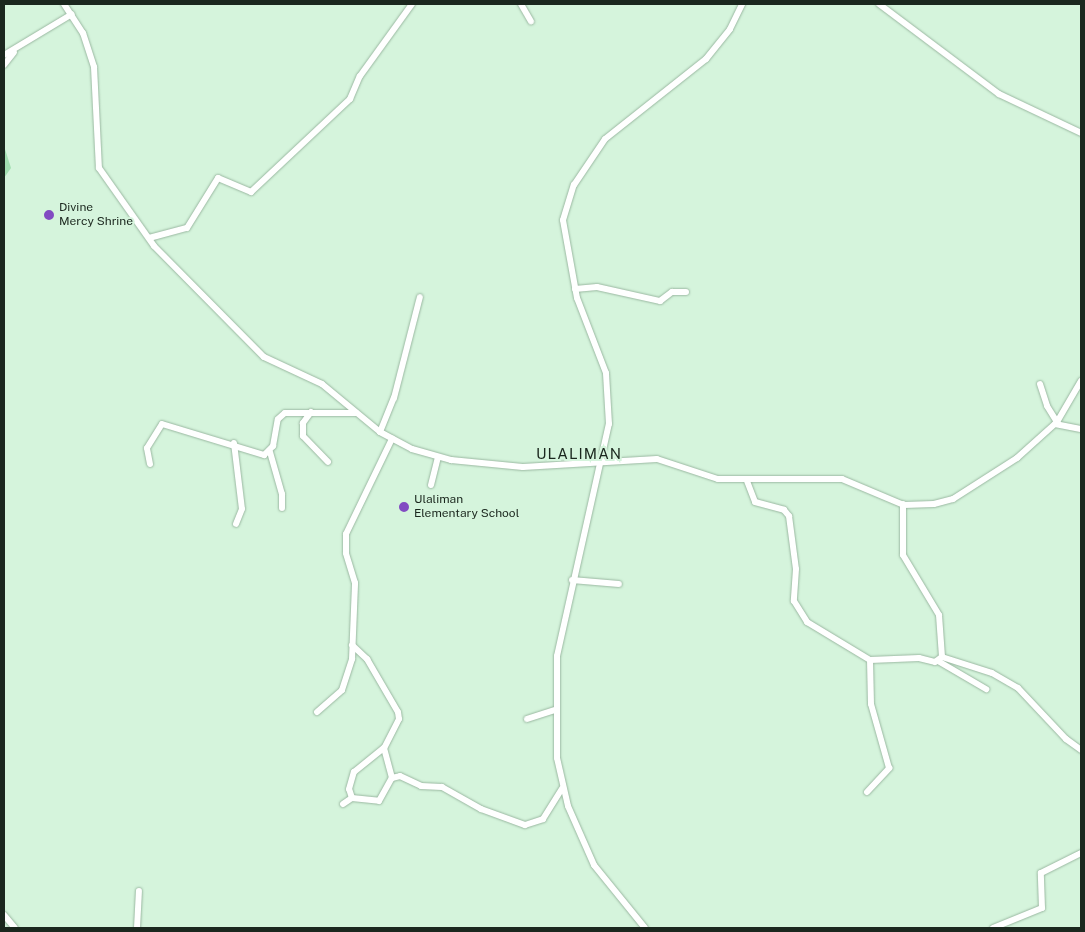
<!DOCTYPE html>
<style>
body{margin:0}
#map{position:relative;width:1085px;height:932px;overflow:hidden;background:#d5f4dc;font-family:"Public Sans",sans-serif}
div>[style]{position:absolute}
[style*='--x']{left:calc(var(--x)*1px);top:calc(var(--y)*1px);width:calc(var(--w)*1px);rotate:calc(var(--a)*1deg)}
.building>*{inset:0;background:#a3e0b2}
.roads{filter:drop-shadow(0 0 1px #9ab8a1) drop-shadow(0 0 1px #9ab8a1)}
.minor>*{height:6px;margin:-3px;padding:0 3px;transform-origin:3px;border-radius:3px;background:#fff}
.dots>*{width:14px;height:14px;translate:-50% -50%;box-sizing:border-box;border:2px solid #d5f4dc;border-radius:50%}
span{translate:-50% -50%;white-space:nowrap;text-align:center;line-height:1.15;-webkit-text-stroke:4px #d5f4dc;paint-order:stroke}
.poi-label{font-size:12px;color:#1b271e}
.left{translate:0 -50%;text-align:left}
.quarter-label{font-size:15px;color:#1b271e;letter-spacing:1px}
.frame{position:absolute;inset:0;border:5px solid #1b271e;pointer-events:none}
</style>
<div id="map">
<div class="building">
<div style="clip-path:polygon(4px 146px,11px 168px,4px 178px)"></div>
</div>
<div class="roads">
<div class="minor">
<div style="--x:64;--y:4;--w:35;--a:57"></div>
<div style="--x:83;--y:33;--w:36;--a:72"></div>
<div style="--x:94;--y:67;--w:101;--a:87.2"></div>
<div style="--x:99;--y:168;--w:95;--a:54.8"></div>
<div style="--x:154;--y:246;--w:156;--a:45.3"></div>
<div style="--x:264;--y:357;--w:64;--a:25"></div>
<div style="--x:322;--y:384;--w:75;--a:39.6"></div>
<div style="--x:380;--y:432;--w:36;--a:28"></div>
<div style="--x:412;--y:449;--w:41;--a:15.8"></div>
<div style="--x:451;--y:460;--w:72;--a:5.6"></div>
<div style="--x:523;--y:467;--w:134;--a:-3.4"></div>
<div style="--x:657;--y:459;--w:64;--a:18.2"></div>
<div style="--x:718;--y:479;--w:124;--a:0"></div>
<div style="--x:842;--y:479;--w:67;--a:22.8"></div>
<div style="--x:904;--y:505;--w:30;--a:-2"></div>
<div style="--x:934;--y:504;--w:20;--a:-15"></div>
<div style="--x:953;--y:499;--w:76;--a:-32.6"></div>
<div style="--x:1017;--y:458;--w:54;--a:-42"></div>
<div style="--x:1057;--y:422;--w:48;--a:-59.7"></div>
<div style="--x:521;--y:4;--w:20;--a:60"></div>
<div style="--x:879;--y:4;--w:150;--a:36.9"></div>
<div style="--x:999;--y:94;--w:91;--a:25.4"></div>
<div style="--x:4;--y:55;--w:79;--a:-31.1"></div>
<div style="--x:4;--y:65;--w:16;--a:-52"></div>
<div style="--x:149;--y:238;--w:39;--a:-15"></div>
<div style="--x:187;--y:228;--w:59;--a:-58.2"></div>
<div style="--x:218;--y:178;--w:36;--a:23"></div>
<div style="--x:251;--y:192;--w:136;--a:-43.2"></div>
<div style="--x:350;--y:99;--w:25;--a:-67"></div>
<div style="--x:360;--y:76;--w:89;--a:-54.2"></div>
<div style="--x:575;--y:289;--w:22;--a:-5"></div>
<div style="--x:597;--y:287;--w:65;--a:12.5"></div>
<div style="--x:660;--y:301;--w:15;--a:-37"></div>
<div style="--x:672;--y:292;--w:14;--a:0"></div>
<div style="--x:1040;--y:384;--w:23;--a:72"></div>
<div style="--x:1047;--y:406;--w:19;--a:58"></div>
<div style="--x:311;--y:412;--w:14;--a:126"></div>
<div style="--x:303;--y:423;--w:13;--a:90"></div>
<div style="--x:303;--y:436;--w:36;--a:46"></div>
<div style="--x:1055;--y:424;--w:26;--a:11"></div>
<div style="--x:380;--y:432;--w:37;--a:-68"></div>
<div style="--x:394;--y:398;--w:104;--a:-75.6"></div>
<div style="--x:234;--y:443;--w:66;--a:83.1"></div>
<div style="--x:242;--y:509;--w:16;--a:112"></div>
<div style="--x:270;--y:452;--w:44;--a:74.1"></div>
<div style="--x:282;--y:494;--w:14;--a:90"></div>
<div style="--x:150;--y:464;--w:16;--a:-101"></div>
<div style="--x:147;--y:448;--w:28;--a:-58"></div>
<div style="--x:162;--y:424;--w:107;--a:16.9"></div>
<div style="--x:264;--y:455;--w:13;--a:-45"></div>
<div style="--x:273;--y:446;--w:27;--a:-80"></div>
<div style="--x:278;--y:419;--w:9;--a:-41"></div>
<div style="--x:285;--y:413;--w:71;--a:0"></div>
<div style="--x:747;--y:481;--w:22;--a:69"></div>
<div style="--x:755;--y:502;--w:30;--a:15"></div>
<div style="--x:784;--y:510;--w:8;--a:50"></div>
<div style="--x:789;--y:516;--w:53;--a:82.5"></div>
<div style="--x:796;--y:569;--w:32;--a:94"></div>
<div style="--x:794;--y:601;--w:25;--a:58"></div>
<div style="--x:807;--y:622;--w:74;--a:31.1"></div>
<div style="--x:870;--y:660;--w:49;--a:-2.3"></div>
<div style="--x:919;--y:658;--w:16;--a:14"></div>
<div style="--x:935;--y:662;--w:9;--a:-36"></div>
<div style="--x:431;--y:485;--w:29;--a:-76"></div>
<div style="--x:903;--y:504;--w:51;--a:90"></div>
<div style="--x:903;--y:555;--w:70;--a:59"></div>
<div style="--x:939;--y:615;--w:42;--a:85.9"></div>
<div style="--x:942;--y:657;--w:52;--a:17.7"></div>
<div style="--x:992;--y:673;--w:30;--a:30"></div>
<div style="--x:1018;--y:688;--w:70;--a:46.7"></div>
<div style="--x:1066;--y:739;--w:19;--a:36"></div>
<div style="--x:572;--y:580;--w:47;--a:4.9"></div>
<div style="--x:352;--y:645;--w:21;--a:43"></div>
<div style="--x:367;--y:659;--w:61;--a:59.7"></div>
<div style="--x:398;--y:712;--w:7;--a:82"></div>
<div style="--x:399;--y:719;--w:33;--a:117"></div>
<div style="--x:384;--y:748;--w:31;--a:75"></div>
<div style="--x:938;--y:661;--w:56;--a:30.3"></div>
<div style="--x:317;--y:712;--w:33;--a:-41"></div>
<div style="--x:342;--y:690;--w:33;--a:-72"></div>
<div style="--x:352;--y:659;--w:76;--a:-87.7"></div>
<div style="--x:355;--y:583;--w:31;--a:-107"></div>
<div style="--x:346;--y:553;--w:19;--a:-90"></div>
<div style="--x:346;--y:534;--w:106;--a:-64.2"></div>
<div style="--x:527;--y:719;--w:29;--a:-18"></div>
<div style="--x:867;--y:792;--w:33;--a:-47"></div>
<div style="--x:889;--y:768;--w:66;--a:-105.7"></div>
<div style="--x:871;--y:704;--w:44;--a:-91.3"></div>
<div style="--x:352;--y:798;--w:9;--a:-108"></div>
<div style="--x:349;--y:789;--w:18;--a:-74"></div>
<div style="--x:354;--y:772;--w:38;--a:-39"></div>
<div style="--x:343;--y:804;--w:11;--a:-34"></div>
<div style="--x:352;--y:798;--w:27;--a:6"></div>
<div style="--x:379;--y:801;--w:26;--a:-61"></div>
<div style="--x:392;--y:778;--w:8;--a:-14"></div>
<div style="--x:400;--y:776;--w:23;--a:25"></div>
<div style="--x:421;--y:786;--w:21;--a:3"></div>
<div style="--x:442;--y:787;--w:45;--a:29.4"></div>
<div style="--x:481;--y:809;--w:47;--a:20"></div>
<div style="--x:525;--y:825;--w:19;--a:-18"></div>
<div style="--x:543;--y:819;--w:36;--a:-58"></div>
<div style="--x:4;--y:915;--w:17;--a:50"></div>
<div style="--x:137;--y:928;--w:37;--a:-87"></div>
<div style="--x:645;--y:928;--w:81;--a:-129"></div>
<div style="--x:594;--y:865;--w:64;--a:-113.8"></div>
<div style="--x:568;--y:806;--w:49;--a:-102.9"></div>
<div style="--x:557;--y:758;--w:102;--a:-90"></div>
<div style="--x:557;--y:656;--w:238;--a:-77.4"></div>
<div style="--x:609;--y:424;--w:51;--a:-93.4"></div>
<div style="--x:606;--y:373;--w:80;--a:-111.1"></div>
<div style="--x:577;--y:298;--w:79;--a:-100.2"></div>
<div style="--x:563;--y:220;--w:37;--a:-73"></div>
<div style="--x:574;--y:185;--w:55;--a:-56"></div>
<div style="--x:605;--y:139;--w:129;--a:-38.4"></div>
<div style="--x:706;--y:59;--w:38;--a:-51"></div>
<div style="--x:730;--y:29;--w:28;--a:-64"></div>
<div style="--x:993;--y:928;--w:53;--a:-22.2"></div>
<div style="--x:1042;--y:908;--w:35;--a:-92"></div>
<div style="--x:1041;--y:873;--w:45;--a:-26.6"></div>
</div>
</div>
<div class="dots">
<div style="left:49px;top:215px;background:#824bc2"></div>
<div style="left:404px;top:507px;background:#824bc2"></div>
</div>
<div class="poi-label">
<span class="left" style="left:59px;top:215px">Divine<br>Mercy Shrine</span>
<span class="left" style="left:414px;top:507px">Ulaliman<br>Elementary School</span>
</div>
<div class="quarter-label">
<span style="left:579px;top:454px">ULALIMAN</span>
</div>
<div class="frame"></div>
</div>
